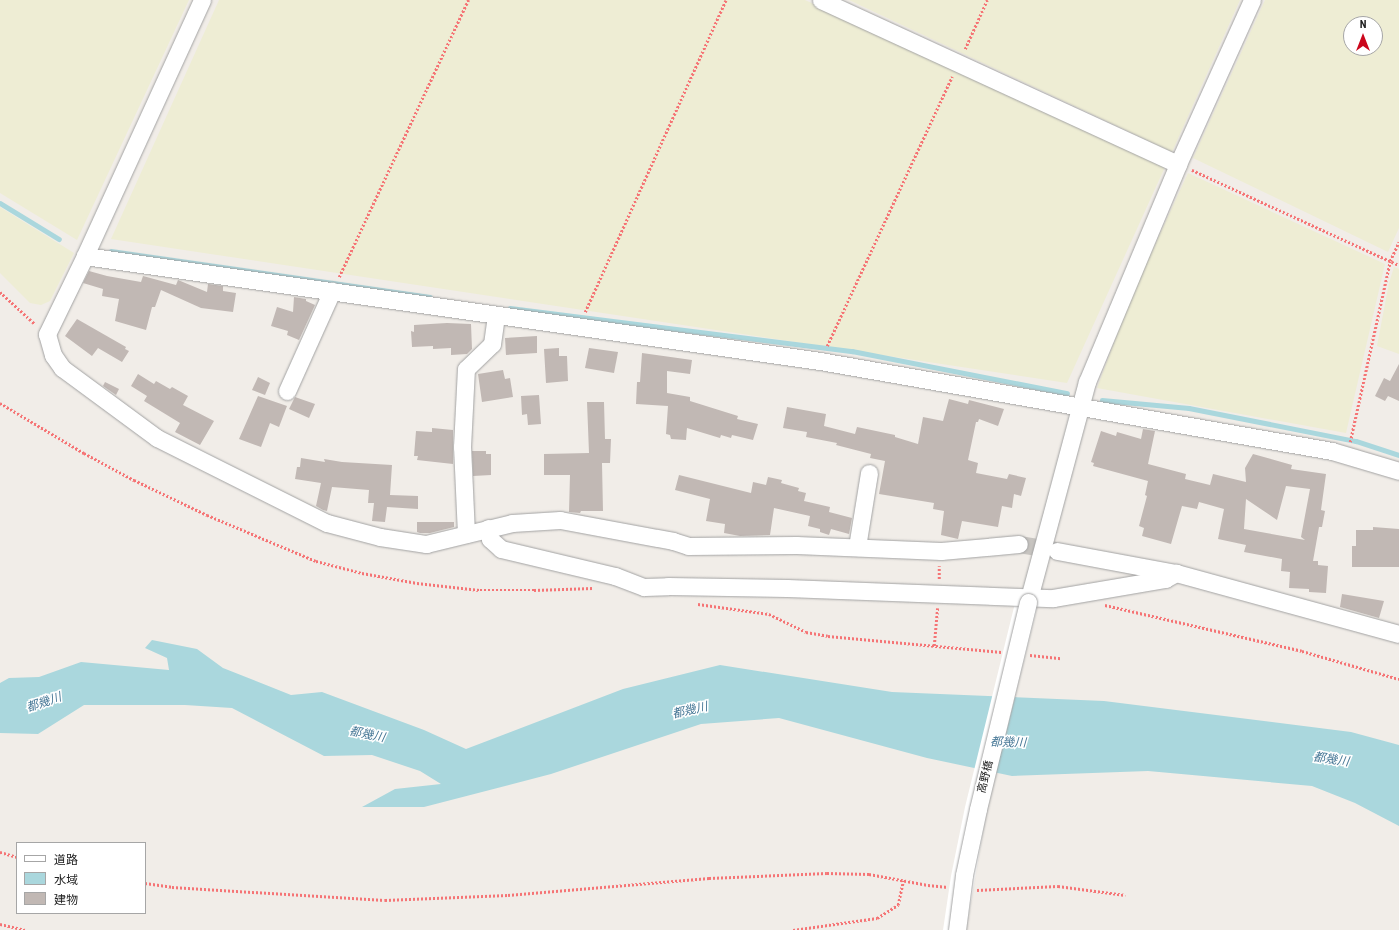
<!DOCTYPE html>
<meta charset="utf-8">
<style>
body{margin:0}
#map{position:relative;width:1399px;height:930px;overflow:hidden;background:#f1ede8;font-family:"Roboto Condensed","Noto Sans JP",sans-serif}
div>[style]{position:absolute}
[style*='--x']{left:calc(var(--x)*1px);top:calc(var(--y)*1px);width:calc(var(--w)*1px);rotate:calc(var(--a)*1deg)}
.farmland>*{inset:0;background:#eeedd4}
.water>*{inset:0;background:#aad7dd}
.pier>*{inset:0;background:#fff}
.stream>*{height:4.5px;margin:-2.25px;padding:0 2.25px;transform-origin:2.25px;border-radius:2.25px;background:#aad7dd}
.building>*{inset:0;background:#c1b8b4}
.minor-tunnel>*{height:17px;margin-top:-8.5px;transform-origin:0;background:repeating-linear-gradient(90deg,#c7c4c0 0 17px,transparent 0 25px)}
.path>*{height:2.5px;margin-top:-1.25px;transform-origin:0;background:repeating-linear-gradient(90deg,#f57475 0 2px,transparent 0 4px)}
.roads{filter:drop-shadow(0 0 1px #a2a2a2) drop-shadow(0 0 1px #a2a2a2)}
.minor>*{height:17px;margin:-8.5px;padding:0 8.5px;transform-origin:8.5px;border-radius:8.5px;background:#fff}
.bridges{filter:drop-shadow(0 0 1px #a2a2a2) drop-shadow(0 0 1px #a2a2a2)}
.minor-bridge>*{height:17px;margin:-8.5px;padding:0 8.5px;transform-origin:8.5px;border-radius:8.5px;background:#fff}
span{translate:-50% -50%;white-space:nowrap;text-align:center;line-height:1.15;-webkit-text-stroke:3px #fff;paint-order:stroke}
.street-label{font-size:11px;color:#212121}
.water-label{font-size:12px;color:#467796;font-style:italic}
.legend{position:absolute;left:16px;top:842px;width:130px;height:72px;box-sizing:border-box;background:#fff;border:1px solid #a6a6a6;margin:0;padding:5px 7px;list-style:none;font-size:12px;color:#212121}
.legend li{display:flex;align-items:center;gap:8px;height:20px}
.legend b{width:20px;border:1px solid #a6a6a6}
.north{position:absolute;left:1343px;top:16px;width:40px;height:40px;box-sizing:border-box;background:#fff;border:1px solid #a6a6a6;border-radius:50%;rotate:0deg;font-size:11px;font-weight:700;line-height:16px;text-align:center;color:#212121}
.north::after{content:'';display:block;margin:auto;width:14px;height:18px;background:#cb071c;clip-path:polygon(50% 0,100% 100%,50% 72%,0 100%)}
</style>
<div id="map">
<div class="farmland">
<div style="clip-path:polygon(0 0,189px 0,77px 240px,0 193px)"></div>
<div style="clip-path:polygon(219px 0,805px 0,1165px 167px,1067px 383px,111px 239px)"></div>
<div style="clip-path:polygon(849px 0,1240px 0,1172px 152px)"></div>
<div style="clip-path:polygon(evenodd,1265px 0,1399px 0,1399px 228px,1388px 252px,1193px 158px,1265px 0,1351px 24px,1375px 24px,1375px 48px,1351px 48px,1351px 24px)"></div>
<div style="clip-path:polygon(1188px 173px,1385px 264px,1346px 433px,1097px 388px,1132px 294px)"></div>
<div style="clip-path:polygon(0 207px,74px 253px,50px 301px,41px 305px,30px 303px,0 273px)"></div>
<div style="clip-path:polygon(1394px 267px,1399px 269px,1399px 354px,1377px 346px,1389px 283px)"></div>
</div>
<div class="water">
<div style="clip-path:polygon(152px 640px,197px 649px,223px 668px,291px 695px,322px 692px,424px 730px,466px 749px,623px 689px,720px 665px,892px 692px,1104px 701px,1351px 732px,1399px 745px,1399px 826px,1355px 803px,1312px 786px,1148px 771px,1012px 776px,927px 758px,779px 718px,701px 724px,551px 774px,424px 807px,362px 807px,395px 789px,441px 784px,420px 771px,372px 755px,324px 756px,232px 708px,185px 705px,84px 705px,38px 734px,0 733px,0 683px,9px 678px,39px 677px,81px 662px,169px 670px,167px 658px,145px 648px)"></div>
</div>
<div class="pier">
<div style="clip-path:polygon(1015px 603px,1038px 604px,987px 809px,966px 930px,943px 930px,951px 876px,965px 807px)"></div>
</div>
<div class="stream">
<div style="--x:0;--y:203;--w:69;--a:31.4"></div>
<div style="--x:111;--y:251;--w:322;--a:8.2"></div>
<div style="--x:510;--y:308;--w:345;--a:7.2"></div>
<div style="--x:852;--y:351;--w:219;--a:11.1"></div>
<div style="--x:1102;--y:400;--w:87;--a:5.3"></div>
<div style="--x:1189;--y:408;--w:170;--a:11.2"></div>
<div style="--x:1356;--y:441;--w:45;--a:18"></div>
</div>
<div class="building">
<div style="clip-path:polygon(89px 271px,107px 276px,141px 282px,143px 276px,176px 285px,178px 280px,207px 292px,208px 284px,223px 286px,223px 291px,236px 293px,233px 312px,201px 308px,161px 290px,155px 307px,152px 307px,146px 330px,115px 321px,119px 299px,102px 296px,103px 289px,83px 283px)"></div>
<div style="clip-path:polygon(294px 297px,306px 299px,306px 301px,315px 305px,299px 340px,287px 335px,288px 331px,271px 326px,277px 307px,293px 312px)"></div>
<div style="clip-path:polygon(77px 319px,126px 347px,125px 349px,129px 351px,122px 362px,98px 348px,92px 356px,65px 336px)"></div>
<div style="clip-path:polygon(447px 323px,471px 324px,472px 349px,467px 354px,451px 355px,451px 348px,433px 349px,433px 346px,412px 347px,411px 331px,414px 332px,414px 325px)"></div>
<div style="clip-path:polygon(537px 336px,537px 353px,506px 355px,505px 338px)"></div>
<div style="clip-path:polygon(559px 348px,559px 356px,567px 356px,568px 381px,546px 383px,544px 349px)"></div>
<div style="clip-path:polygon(589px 348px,618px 352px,614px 373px,585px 368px)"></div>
<div style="clip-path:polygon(642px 353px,692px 360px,690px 374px,667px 371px,667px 393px,690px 397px,690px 401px,738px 416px,737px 419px,758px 424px,753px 440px,732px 435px,731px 438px,721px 435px,720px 438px,687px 428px,686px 440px,671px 439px,670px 435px,666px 434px,668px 406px,636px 404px,637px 382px,640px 382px)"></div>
<div style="clip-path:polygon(1399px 364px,1399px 401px,1388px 396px,1385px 401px,1375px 396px,1384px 378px,1390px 381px)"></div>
<div style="clip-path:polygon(503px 370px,505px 379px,510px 378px,513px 397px,482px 402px,478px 374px)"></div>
<div style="clip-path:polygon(138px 374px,154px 384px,156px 381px,170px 389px,172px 387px,188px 396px,183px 405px,214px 421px,200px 445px,175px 432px,180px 423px,144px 401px,147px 396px,131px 386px)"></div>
<div style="clip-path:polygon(258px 377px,270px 383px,265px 395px,252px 390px)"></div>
<div style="clip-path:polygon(105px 382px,119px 389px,116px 395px,103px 386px)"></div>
<div style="clip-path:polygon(539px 395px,541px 424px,528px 425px,527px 414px,522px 415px,521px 396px)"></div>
<div style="clip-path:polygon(258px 396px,287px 406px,279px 427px,270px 423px,261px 447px,239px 439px)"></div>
<div style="clip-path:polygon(295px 397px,315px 404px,309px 418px,289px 409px)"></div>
<div style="clip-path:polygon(949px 399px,968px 404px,969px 400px,1004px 409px,998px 426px,979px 419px,978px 422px,976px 422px,968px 460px,978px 463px,976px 473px,1007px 479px,1009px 474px,1026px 478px,1021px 496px,1014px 494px,1012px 508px,1002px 506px,998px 527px,962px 521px,958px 539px,941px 535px,944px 511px,933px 509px,934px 503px,879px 494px,885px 461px,870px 458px,871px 454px,836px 445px,837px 443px,806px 437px,807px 432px,783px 428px,787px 407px,826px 414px,824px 426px,855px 434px,857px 427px,895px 435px,895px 437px,918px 444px,923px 417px,943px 421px)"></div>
<div style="clip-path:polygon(587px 402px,604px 402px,605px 439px,611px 439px,610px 463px,602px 463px,603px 511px,581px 511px,580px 513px,569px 512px,570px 475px,544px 475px,544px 454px,589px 453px)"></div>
<div style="clip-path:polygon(432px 428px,453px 430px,453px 464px,417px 460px,418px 456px,414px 456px,416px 431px,432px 432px)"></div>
<div style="clip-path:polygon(evenodd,1143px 429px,1155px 431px,1148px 464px,1186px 474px,1185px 479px,1210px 485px,1213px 474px,1246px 482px,1245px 468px,1253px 454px,1292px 465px,1291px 469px,1326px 474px,1321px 510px,1325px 511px,1322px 527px,1319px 527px,1313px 561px,1318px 561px,1318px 565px,1328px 566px,1326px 593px,1309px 592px,1309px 589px,1289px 588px,1290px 572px,1281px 571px,1282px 559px,1244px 552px,1246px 545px,1218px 539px,1224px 509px,1199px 502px,1197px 509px,1182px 506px,1171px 544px,1142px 536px,1144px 528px,1139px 526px,1147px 496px,1145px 495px,1148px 481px,1093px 466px,1094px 463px,1091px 462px,1101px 431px,1116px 436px,1117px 432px,1141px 439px,1143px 429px,1286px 486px,1310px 489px,1301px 537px,1305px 540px,1244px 529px,1246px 499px,1277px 520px,1286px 486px)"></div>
<div style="clip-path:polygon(472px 451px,486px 451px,486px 454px,491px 454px,491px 475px,473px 476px)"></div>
<div style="clip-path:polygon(301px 458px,325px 462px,324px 459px,342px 462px,392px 465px,390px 495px,418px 496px,418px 509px,387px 507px,385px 522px,372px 521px,374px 503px,368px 503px,369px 490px,332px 487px,327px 511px,323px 510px,316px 506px,321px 483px,295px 479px,297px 467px,300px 467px)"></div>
<div style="clip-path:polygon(679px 475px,751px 493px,753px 482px,766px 485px,768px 477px,782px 480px,781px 483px,799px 488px,798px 491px,806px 493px,804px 501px,830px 507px,829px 512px,852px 518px,849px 534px,831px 529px,829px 535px,820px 532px,820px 529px,808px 526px,810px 516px,774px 508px,770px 535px,740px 536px,724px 533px,725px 524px,706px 521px,710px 499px,675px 490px)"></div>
<div style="clip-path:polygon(417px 522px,454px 522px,454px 527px,430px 533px,420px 533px,417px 532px)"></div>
<div style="clip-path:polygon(1373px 527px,1399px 529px,1399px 567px,1352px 567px,1352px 546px,1356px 546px,1356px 530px,1373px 530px)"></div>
<div style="clip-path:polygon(1342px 594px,1384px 601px,1379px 618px,1340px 607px)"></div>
</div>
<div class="minor-tunnel">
<div style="--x:1019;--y:544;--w:37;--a:9"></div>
</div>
<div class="path">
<div style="--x:965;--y:49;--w:54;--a:-65.8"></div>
<div style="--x:1192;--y:170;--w:228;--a:24.7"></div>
<div style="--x:339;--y:277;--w:306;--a:-65"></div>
<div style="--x:0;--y:292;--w:47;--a:42.4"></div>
<div style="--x:585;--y:312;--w:342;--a:-65.7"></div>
<div style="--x:827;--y:346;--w:297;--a:-65.1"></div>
<div style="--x:0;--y:403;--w:98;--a:30.8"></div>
<div style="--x:84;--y:453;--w:57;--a:28.4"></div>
<div style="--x:134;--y:480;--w:81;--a:25.6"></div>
<div style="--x:207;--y:515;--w:118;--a:22.9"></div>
<div style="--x:316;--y:561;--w:48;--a:14.6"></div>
<div style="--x:362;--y:573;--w:56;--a:10.3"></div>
<div style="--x:417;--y:583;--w:63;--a:6.3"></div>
<div style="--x:480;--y:590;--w:54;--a:0"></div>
<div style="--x:534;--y:590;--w:59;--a:-1.9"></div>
<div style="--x:1350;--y:442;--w:185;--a:-77.5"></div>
<div style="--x:1390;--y:261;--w:21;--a:-65"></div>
<div style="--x:939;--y:579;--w:13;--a:-90"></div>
<div style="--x:698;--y:604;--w:72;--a:8"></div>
<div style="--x:769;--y:614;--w:41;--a:25.9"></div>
<div style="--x:806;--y:632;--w:22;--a:10"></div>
<div style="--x:828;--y:636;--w:174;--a:5.3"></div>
<div style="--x:1105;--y:605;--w:202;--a:13.1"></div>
<div style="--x:1302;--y:651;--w:101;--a:16.1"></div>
<div style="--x:934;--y:646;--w:38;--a:-85"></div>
<div style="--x:1030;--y:655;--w:31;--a:6"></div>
<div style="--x:0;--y:852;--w:18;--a:16"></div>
<div style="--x:145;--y:883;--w:27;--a:8"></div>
<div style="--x:172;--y:887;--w:213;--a:3.5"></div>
<div style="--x:385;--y:900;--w:123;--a:-2.3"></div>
<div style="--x:508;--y:895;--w:202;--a:-4.8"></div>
<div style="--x:709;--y:878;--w:118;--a:-2.4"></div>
<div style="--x:827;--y:873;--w:42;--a:1.4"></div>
<div style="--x:869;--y:874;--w:60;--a:10.6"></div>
<div style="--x:928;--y:885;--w:20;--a:6"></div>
<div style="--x:977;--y:890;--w:81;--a:-2.8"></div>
<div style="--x:1058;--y:886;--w:68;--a:7.7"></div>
<div style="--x:0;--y:924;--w:26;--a:13"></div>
<div style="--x:793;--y:930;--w:85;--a:-8.1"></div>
<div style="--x:877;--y:918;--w:25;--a:-32"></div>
<div style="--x:898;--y:905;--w:25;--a:-78"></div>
</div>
<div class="roads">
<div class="minor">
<div style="--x:202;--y:0;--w:281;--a:114.6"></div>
<div style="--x:85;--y:256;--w:87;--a:116"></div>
<div style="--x:47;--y:334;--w:22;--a:74"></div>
<div style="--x:53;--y:355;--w:16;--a:55"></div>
<div style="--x:62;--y:368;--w:118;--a:36.4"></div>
<div style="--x:157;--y:438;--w:190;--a:26.6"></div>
<div style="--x:327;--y:523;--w:55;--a:14.8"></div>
<div style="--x:380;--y:537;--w:47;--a:8.7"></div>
<div style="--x:426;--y:544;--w:89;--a:-13.7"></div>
<div style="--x:512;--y:523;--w:48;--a:-3.6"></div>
<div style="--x:560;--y:520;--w:115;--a:10.5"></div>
<div style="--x:673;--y:541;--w:16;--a:18"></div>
<div style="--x:688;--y:546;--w:108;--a:-0.5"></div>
<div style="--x:796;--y:545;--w:145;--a:2.4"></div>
<div style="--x:941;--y:551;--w:78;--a:-5.1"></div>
<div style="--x:821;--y:0;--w:393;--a:24.7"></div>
<div style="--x:85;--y:256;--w:742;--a:8.13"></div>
<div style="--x:820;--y:361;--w:520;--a:9.97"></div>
<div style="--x:1332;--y:451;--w:70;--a:16.6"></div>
<div style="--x:287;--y:391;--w:110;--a:-65.8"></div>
<div style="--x:488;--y:528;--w:11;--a:80"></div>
<div style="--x:490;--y:539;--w:15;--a:42"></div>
<div style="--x:501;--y:549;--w:117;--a:13.3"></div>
<div style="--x:615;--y:576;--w:31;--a:21"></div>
<div style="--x:644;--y:587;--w:24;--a:-2"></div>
<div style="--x:668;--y:586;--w:119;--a:1"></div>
<div style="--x:787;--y:588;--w:266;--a:2.2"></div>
<div style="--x:1053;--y:598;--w:114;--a:-9.6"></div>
<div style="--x:1165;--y:579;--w:13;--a:-29"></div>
<div style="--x:466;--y:534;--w:87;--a:-92.6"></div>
<div style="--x:462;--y:447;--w:78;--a:-87.1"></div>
<div style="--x:466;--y:369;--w:36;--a:-44"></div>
<div style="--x:492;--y:344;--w:29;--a:-82"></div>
<div style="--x:857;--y:547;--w:75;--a:-80.8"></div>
<div style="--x:1057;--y:551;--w:121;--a:10.5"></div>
<div style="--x:1176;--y:573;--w:231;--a:15.3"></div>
<div style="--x:1028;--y:602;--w:228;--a:-75"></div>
<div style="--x:1087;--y:382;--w:236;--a:-67.3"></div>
<div style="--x:1178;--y:164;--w:180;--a:-65.7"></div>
</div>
</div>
<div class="bridges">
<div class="minor-bridge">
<div style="--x:957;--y:930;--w:55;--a:-82.7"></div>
<div style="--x:964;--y:875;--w:67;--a:-78"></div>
<div style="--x:978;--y:809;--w:213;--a:-76.4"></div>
</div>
</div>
<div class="street-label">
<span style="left:986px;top:777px;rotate:-76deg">高野橋</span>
</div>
<div class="water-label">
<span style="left:44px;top:703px;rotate:-19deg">都幾川</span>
<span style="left:690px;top:711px;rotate:-13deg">都幾川</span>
<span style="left:367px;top:735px;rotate:11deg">都幾川</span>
<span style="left:1008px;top:743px;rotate:2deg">都幾川</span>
<span style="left:1331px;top:760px;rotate:8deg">都幾川</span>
</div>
<ul class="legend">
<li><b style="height:5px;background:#fff"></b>道路</li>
<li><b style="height:11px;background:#aad7dd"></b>水域</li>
<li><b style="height:11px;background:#c1b8b4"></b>建物</li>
</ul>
<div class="north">N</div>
</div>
